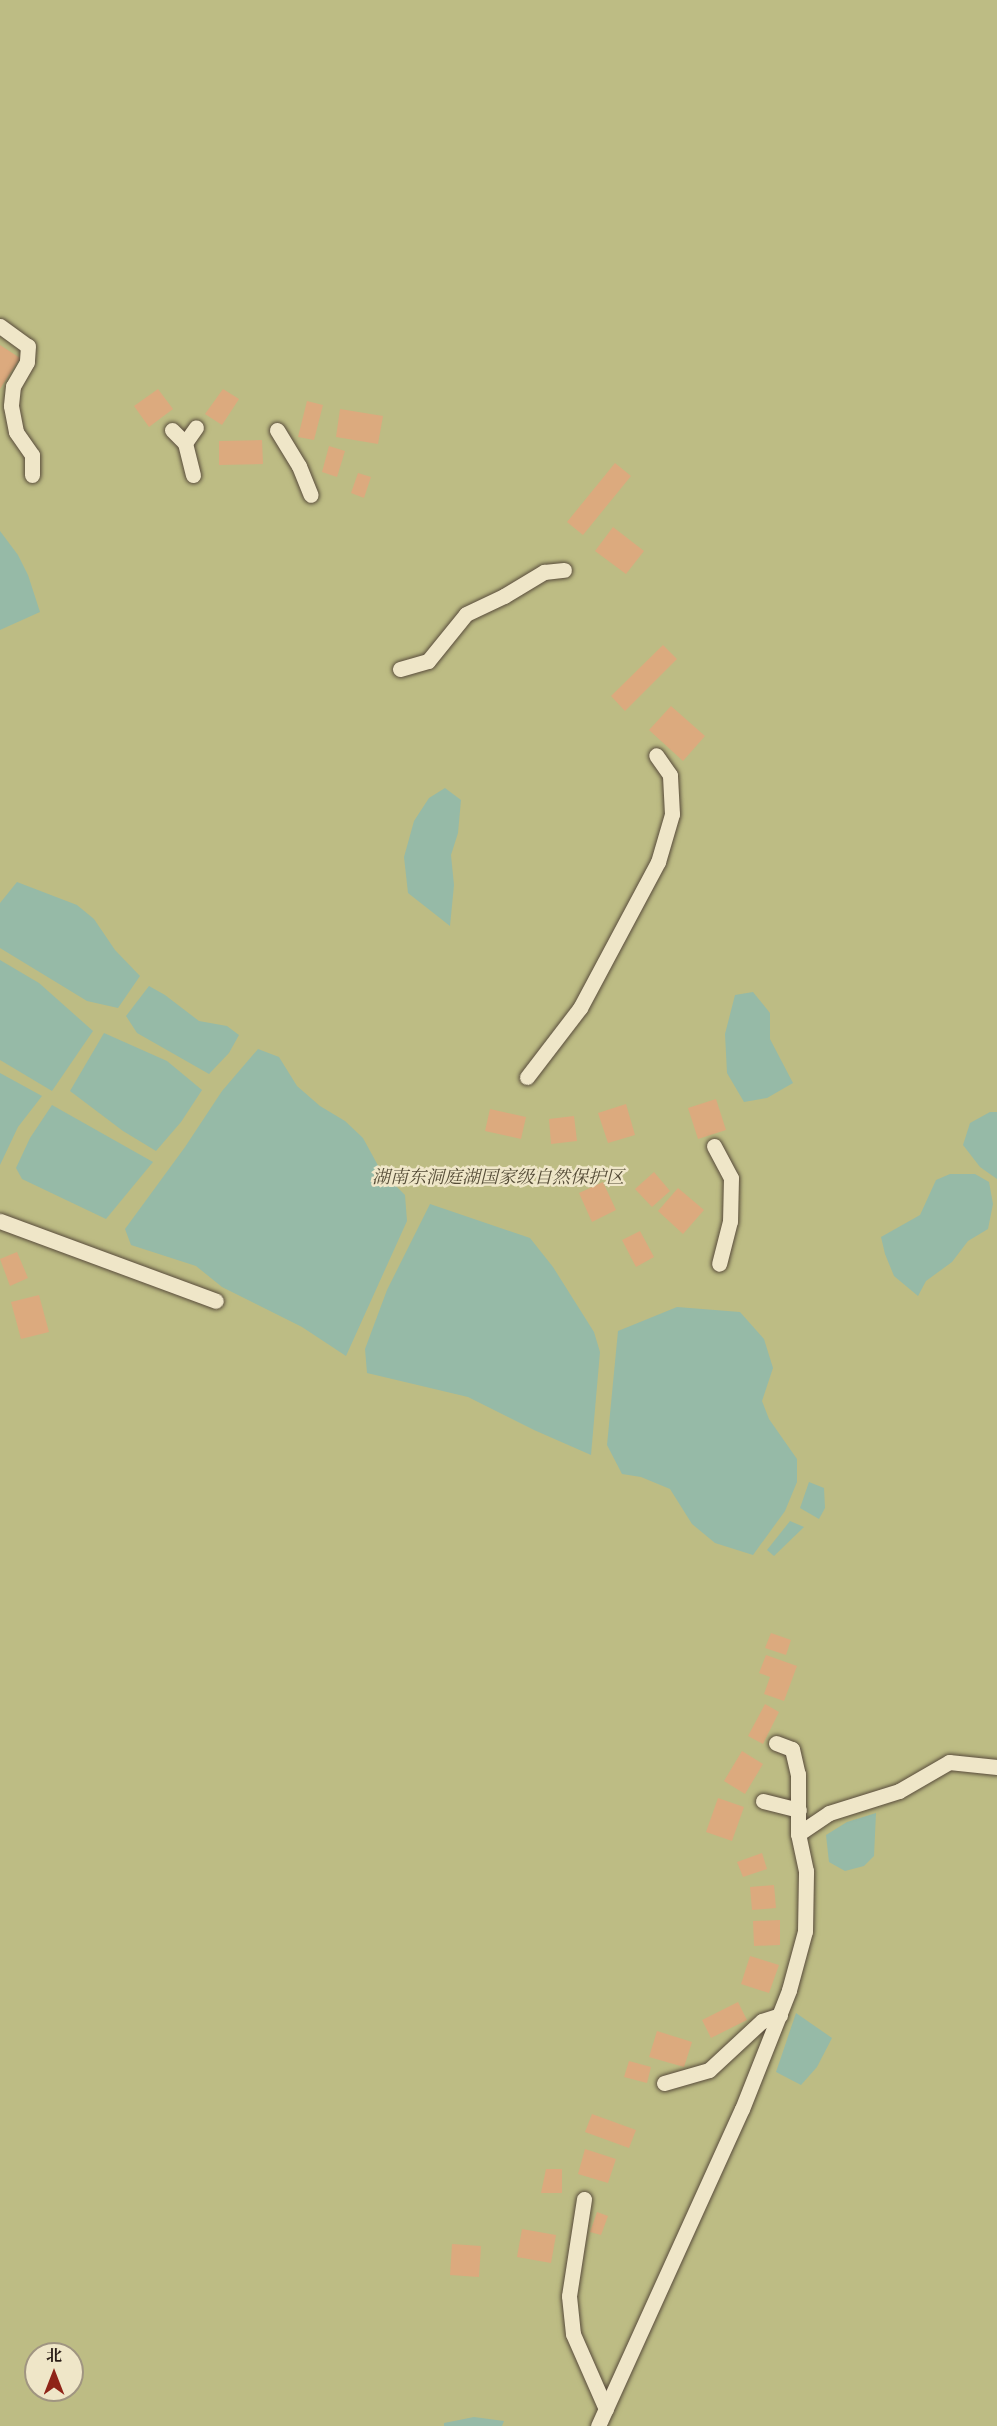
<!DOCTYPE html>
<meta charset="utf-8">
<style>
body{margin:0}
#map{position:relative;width:997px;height:2426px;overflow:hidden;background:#e6d8ab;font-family:"IM FELL Great Primer","Noto Serif SC",serif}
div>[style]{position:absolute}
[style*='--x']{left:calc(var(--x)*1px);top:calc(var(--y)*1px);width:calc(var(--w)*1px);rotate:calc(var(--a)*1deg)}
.green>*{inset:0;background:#bdbc84}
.water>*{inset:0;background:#96baa7}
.building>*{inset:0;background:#dcaa7e}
.roads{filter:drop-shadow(0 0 2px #584b3b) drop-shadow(0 0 2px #584b3b)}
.street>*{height:15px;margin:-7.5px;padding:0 7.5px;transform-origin:7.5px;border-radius:7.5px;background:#efe6c8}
span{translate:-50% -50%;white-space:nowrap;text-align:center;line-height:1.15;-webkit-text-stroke:5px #efe6c8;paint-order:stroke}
.park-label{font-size:18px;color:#554c37;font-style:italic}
.north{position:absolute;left:24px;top:2342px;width:60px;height:60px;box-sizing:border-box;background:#efe6c8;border:2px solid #a09581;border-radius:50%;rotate:0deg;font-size:16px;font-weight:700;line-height:24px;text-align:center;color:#291c16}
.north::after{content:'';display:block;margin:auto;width:21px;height:27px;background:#8f2418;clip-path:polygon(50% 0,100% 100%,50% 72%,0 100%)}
</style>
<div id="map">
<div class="green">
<div style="clip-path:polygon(evenodd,0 0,997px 0,997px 2426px,0 2426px,0 0,36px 2354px,72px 2354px,72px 2390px,36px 2390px,36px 2354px)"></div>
</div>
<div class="water">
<div style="clip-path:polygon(0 531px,18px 555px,28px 575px,40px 612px,0 630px)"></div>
<div style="clip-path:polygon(445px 788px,461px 800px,458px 833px,451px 855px,454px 885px,450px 926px,408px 893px,404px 857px,414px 821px,429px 798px)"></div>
<div style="clip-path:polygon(17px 882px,77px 905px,94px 919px,115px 950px,140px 976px,118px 1008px,87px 1001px,0 948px,0 903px)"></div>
<div style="clip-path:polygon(0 960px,39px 983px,93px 1031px,52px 1091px,0 1060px)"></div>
<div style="clip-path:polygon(149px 986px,165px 995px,199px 1021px,227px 1026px,239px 1035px,229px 1053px,209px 1074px,137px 1033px,126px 1016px)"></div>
<div style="clip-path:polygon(753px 992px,770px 1013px,770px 1039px,793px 1083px,767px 1098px,744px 1102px,727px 1073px,725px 1034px,735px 995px)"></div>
<div style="clip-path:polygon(104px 1033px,167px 1061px,202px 1090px,181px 1122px,156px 1151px,123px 1131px,70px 1091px)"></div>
<div style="clip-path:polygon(258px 1049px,279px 1057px,297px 1086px,320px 1106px,345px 1121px,363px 1138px,381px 1171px,405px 1195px,407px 1221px,346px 1356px,302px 1327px,222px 1287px,196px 1266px,131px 1245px,125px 1229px,185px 1147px,222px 1091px)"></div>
<div style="clip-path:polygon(0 1073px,42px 1096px,18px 1127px,0 1165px)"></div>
<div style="clip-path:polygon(52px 1105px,153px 1162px,106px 1219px,22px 1179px,16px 1168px,30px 1138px)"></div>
<div style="clip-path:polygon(990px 1112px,997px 1112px,997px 1179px,980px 1167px,963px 1145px,970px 1123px)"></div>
<div style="clip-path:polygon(950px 1174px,975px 1174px,989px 1182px,993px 1204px,988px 1229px,968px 1241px,952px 1262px,926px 1281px,918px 1296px,894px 1276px,885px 1254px,881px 1237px,920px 1215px,936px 1180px)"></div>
<div style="clip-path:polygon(430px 1204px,530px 1238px,553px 1267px,594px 1332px,600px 1352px,591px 1455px,534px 1430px,468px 1397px,367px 1373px,365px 1349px,387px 1290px)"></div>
<div style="clip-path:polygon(677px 1307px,740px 1312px,764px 1339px,773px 1368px,762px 1401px,769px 1419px,797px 1459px,797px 1482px,785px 1511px,753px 1555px,715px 1543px,692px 1524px,670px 1489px,641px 1477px,622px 1474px,607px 1445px,618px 1331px)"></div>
<div style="clip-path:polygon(809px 1482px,824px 1488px,825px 1508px,819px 1519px,800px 1508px)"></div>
<div style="clip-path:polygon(790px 1521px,804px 1527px,774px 1556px,767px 1550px)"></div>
<div style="clip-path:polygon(876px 1813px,874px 1856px,864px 1866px,845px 1871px,829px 1862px,826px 1835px,847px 1822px)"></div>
<div style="clip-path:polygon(796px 2013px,832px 2038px,817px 2067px,801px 2085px,776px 2072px)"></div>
<div style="clip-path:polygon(474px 2417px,504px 2421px,502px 2426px,444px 2426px,444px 2423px)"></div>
</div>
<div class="building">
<div style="clip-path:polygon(0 345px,20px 358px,0 389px)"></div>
<div style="clip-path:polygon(158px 389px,173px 409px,149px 427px,134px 406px)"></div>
<div style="clip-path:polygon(223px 389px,239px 399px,222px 425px,205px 414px)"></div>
<div style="clip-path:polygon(307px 401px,323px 405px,314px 440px,298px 437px)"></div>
<div style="clip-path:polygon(340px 409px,383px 416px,378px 444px,336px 437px)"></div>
<div style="clip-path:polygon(262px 440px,263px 464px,219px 465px,219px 441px)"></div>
<div style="clip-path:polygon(329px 446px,345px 451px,337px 477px,322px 472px)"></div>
<div style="clip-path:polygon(615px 463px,631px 476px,583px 535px,567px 522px)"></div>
<div style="clip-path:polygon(358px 473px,371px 477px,364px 498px,351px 493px)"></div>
<div style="clip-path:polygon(613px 527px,644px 551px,626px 574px,595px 551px)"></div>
<div style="clip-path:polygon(663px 645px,677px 659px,625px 711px,611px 696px)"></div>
<div style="clip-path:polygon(671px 706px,705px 736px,683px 761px,649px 730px)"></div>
<div style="clip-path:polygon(716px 1099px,726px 1130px,698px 1139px,688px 1108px)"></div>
<div style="clip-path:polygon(626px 1104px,635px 1135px,608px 1143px,598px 1113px)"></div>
<div style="clip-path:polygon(490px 1109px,526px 1117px,521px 1139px,485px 1131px)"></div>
<div style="clip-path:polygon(574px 1116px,577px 1141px,551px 1144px,549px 1119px)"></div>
<div style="clip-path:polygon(654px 1172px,670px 1191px,652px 1207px,635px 1189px)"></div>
<div style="clip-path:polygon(603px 1182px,616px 1210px,592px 1222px,579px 1193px)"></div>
<div style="clip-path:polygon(678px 1188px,704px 1210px,683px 1234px,658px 1211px)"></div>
<div style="clip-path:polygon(640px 1231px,654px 1257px,636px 1267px,622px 1240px)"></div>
<div style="clip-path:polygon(17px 1252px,28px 1278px,10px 1286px,0 1259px)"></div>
<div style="clip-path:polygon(39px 1295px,49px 1332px,21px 1339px,11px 1302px)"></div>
<div style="clip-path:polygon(771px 1633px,791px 1640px,786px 1655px,765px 1648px)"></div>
<div style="clip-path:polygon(766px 1655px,797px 1666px,784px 1701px,764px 1694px,770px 1677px,759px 1673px)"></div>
<div style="clip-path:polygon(765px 1704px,779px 1712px,763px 1744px,748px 1736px)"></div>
<div style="clip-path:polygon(742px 1751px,763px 1764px,745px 1794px,724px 1781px)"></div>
<div style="clip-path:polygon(718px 1798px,744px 1807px,732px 1841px,706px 1832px)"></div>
<div style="clip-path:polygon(762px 1853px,767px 1869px,743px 1877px,737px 1862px)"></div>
<div style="clip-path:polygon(774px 1885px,776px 1908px,752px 1910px,750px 1887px)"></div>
<div style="clip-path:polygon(780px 1920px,780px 1945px,754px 1946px,753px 1921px)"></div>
<div style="clip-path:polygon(750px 1956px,779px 1965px,769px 1993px,741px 1984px)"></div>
<div style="clip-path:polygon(738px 2002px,747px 2020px,711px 2038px,702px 2020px)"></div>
<div style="clip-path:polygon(657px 2031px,692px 2042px,684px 2067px,649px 2057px)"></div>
<div style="clip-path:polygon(629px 2061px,651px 2067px,647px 2083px,624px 2077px)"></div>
<div style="clip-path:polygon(592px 2114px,636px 2130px,629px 2148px,585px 2132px)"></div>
<div style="clip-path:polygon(585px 2149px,616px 2159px,608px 2183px,578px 2174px)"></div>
<div style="clip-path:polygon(546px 2169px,562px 2169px,562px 2193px,541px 2193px)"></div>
<div style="clip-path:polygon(597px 2212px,608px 2216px,601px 2235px,590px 2232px)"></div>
<div style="clip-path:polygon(522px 2229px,556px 2235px,551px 2263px,517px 2257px)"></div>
<div style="clip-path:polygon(452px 2244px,481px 2246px,479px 2277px,450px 2275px)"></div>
</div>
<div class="roads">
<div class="street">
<div style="--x:0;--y:326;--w:34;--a:36"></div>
<div style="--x:28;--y:346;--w:16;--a:94"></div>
<div style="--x:27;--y:362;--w:28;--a:120"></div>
<div style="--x:13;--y:386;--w:20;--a:96"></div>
<div style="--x:11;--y:406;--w:26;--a:79"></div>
<div style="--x:16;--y:432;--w:28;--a:55"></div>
<div style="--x:32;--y:455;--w:20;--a:90"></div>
<div style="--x:172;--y:430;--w:18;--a:45"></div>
<div style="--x:185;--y:443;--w:33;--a:76"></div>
<div style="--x:277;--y:430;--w:42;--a:58.6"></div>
<div style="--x:299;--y:466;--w:31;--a:68"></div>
<div style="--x:185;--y:443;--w:19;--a:-55"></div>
<div style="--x:400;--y:669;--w:29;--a:-16"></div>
<div style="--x:428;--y:661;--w:60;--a:-51"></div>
<div style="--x:466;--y:614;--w:42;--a:-25.3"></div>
<div style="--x:504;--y:596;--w:47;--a:-31"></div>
<div style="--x:544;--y:572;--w:20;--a:-6"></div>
<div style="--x:527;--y:1077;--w:87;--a:-52.5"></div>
<div style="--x:580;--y:1008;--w:166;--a:-61.9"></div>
<div style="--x:658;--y:862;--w:50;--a:-73.7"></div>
<div style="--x:672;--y:814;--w:39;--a:-93"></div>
<div style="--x:670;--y:775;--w:24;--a:-125"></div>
<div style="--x:714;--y:1146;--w:36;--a:62"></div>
<div style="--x:731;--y:1178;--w:43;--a:91.3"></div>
<div style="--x:730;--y:1221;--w:44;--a:104.3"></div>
<div style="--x:0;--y:1221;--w:230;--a:20.3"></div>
<div style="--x:776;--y:1743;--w:17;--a:21"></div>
<div style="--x:792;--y:1749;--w:26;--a:77"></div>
<div style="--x:798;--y:1774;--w:60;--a:90"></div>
<div style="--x:763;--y:1801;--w:37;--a:14"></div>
<div style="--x:664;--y:2083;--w:47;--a:-16.1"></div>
<div style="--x:709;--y:2070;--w:72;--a:-42.8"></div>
<div style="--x:762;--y:2021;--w:19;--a:-18"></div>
<div style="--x:584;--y:2199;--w:98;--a:98.8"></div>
<div style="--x:569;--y:2296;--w:38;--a:84"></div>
<div style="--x:573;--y:2334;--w:82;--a:66.3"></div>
<div style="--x:598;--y:2426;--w:348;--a:-65.6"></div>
<div style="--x:742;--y:2109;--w:128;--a:-68.4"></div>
<div style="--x:789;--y:1990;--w:61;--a:-74.8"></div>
<div style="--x:805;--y:1931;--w:60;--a:-89"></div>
<div style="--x:806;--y:1871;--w:38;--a:-102"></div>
<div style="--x:798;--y:1834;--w:37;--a:-34"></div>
<div style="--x:829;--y:1813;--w:73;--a:-17.4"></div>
<div style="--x:899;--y:1791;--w:58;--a:-30.1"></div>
<div style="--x:949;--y:1762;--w:48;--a:5.9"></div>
</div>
</div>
<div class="park-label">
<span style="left:498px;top:1177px">湖南东洞庭湖国家级自然保护区</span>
</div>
<div class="north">北</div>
</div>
